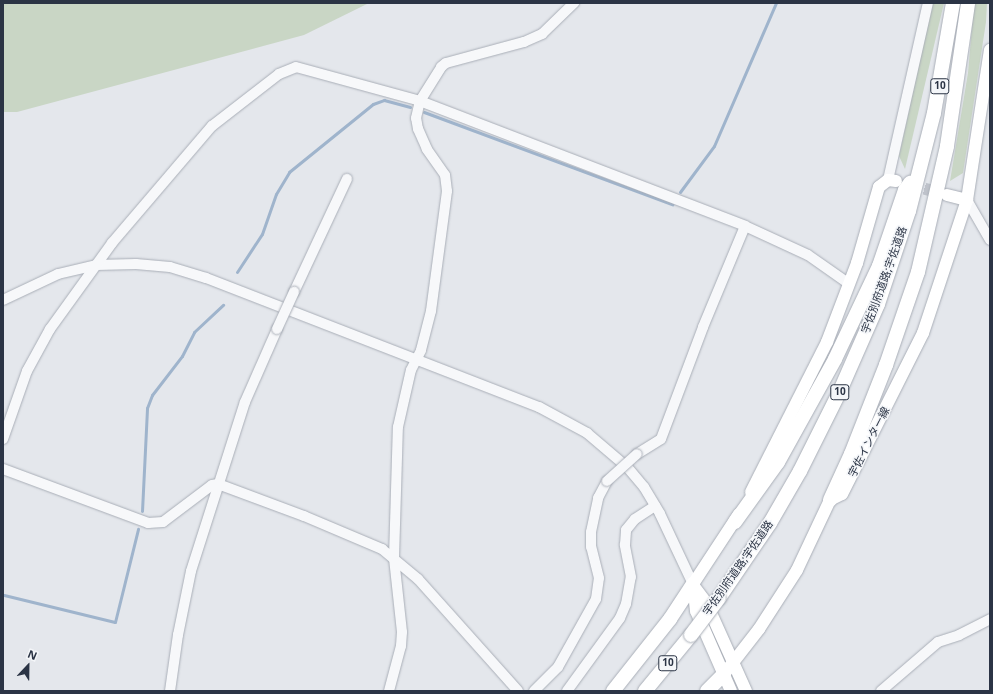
<!DOCTYPE html>
<meta charset="utf-8">
<style>
body{margin:0}
#map{position:relative;width:993px;height:694px;overflow:hidden;background:#e4e7ec;font-family:"Noto Sans","Noto Sans JP",sans-serif}
div>[style]{position:absolute}
[style*='--x']{left:calc(var(--x)*1px);top:calc(var(--y)*1px);width:calc(var(--w)*1px);rotate:calc(var(--a)*1deg)}
.green>*{inset:0;background:#c9d6c5}
.stream>*{height:3px;margin:-1.5px;padding:0 1.5px;transform-origin:1.5px;border-radius:1.5px;background:#9fb4cc}
.major-tunnel>*{height:12px;margin-top:-6px;transform-origin:0;background:repeating-linear-gradient(90deg,#bfc3cb 0 12px,transparent 0 18px)}
.roads{filter:drop-shadow(0 0 1px #a9aeb7) drop-shadow(0 0 1px #a9aeb7)}
.minor>*{height:10px;margin:-5px;padding:0 5px;transform-origin:5px;border-radius:5px;background:#f7f8fa}
.major>*{height:12px;margin:-6px;padding:0 6px;transform-origin:6px;border-radius:6px;background:#fff}
.highway>*{height:14px;margin:-7px;padding:0 7px;transform-origin:7px;border-radius:7px;background:#fff}
.bridges{filter:drop-shadow(0 0 1px #a9aeb7) drop-shadow(0 0 1px #a9aeb7)}
.minor-bridge>*{height:10px;margin:-5px;padding:0 5px;transform-origin:5px;border-radius:5px;background:#f7f8fa}
.highway-bridge>*{height:14px;margin:-7px;padding:0 7px;transform-origin:7px;border-radius:7px;background:#fff}
span{translate:-50% -50%;white-space:nowrap;text-align:center;line-height:1.15;-webkit-text-stroke:3px #f4f6f9;paint-order:stroke}
.shield-label span{padding:1px 3px;background:#f4f6f9;border:1px solid;border-radius:3px;-webkit-text-stroke-width:0}
.shield-label{font-size:10px;color:#2b3445;font-weight:700}
.street-label{font-size:11px;color:#2b3445}
.frame{position:absolute;inset:0;border:4px solid #2b3445;pointer-events:none}
.north{position:absolute;left:8px;top:646px;width:40px;height:40px;-webkit-text-stroke:3px #f4f6f9;paint-order:stroke;rotate:22deg;font-size:11px;font-weight:700;line-height:16px;text-align:center;color:#2b3445}
.north::after{content:'';display:block;margin:auto;width:14px;height:18px;background:#2b3445;clip-path:polygon(50% 0,100% 100%,50% 72%,0 100%)}
</style>
<div id="map">
<div class="green">
<div style="clip-path:polygon(3px 3px,369px 3px,304px 35px,17px 112px,3px 112px)"></div>
<div style="clip-path:polygon(932px 3px,944px 3px,905px 169px,899px 156px)"></div>
<div style="clip-path:polygon(974px 3px,987px 3px,986px 22px,963px 173px,950px 181px,968px 73px)"></div>
</div>
<div class="stream">
<div style="--x:424;--y:112;--w:265;--a:20.4"></div>
<div style="--x:680;--y:192;--w:57;--a:-53.5"></div>
<div style="--x:714;--y:146;--w:156;--a:-66.6"></div>
<div style="--x:237;--y:272;--w:45;--a:-56.7"></div>
<div style="--x:262;--y:234;--w:42;--a:-70.7"></div>
<div style="--x:276;--y:194;--w:26;--a:-59"></div>
<div style="--x:289;--y:172;--w:108;--a:-39"></div>
<div style="--x:373;--y:104;--w:12;--a:-20"></div>
<div style="--x:384;--y:100;--w:27;--a:15"></div>
<div style="--x:142;--y:511;--w:103;--a:-87.2"></div>
<div style="--x:147;--y:408;--w:14;--a:-69"></div>
<div style="--x:152;--y:395;--w:49;--a:-52.4"></div>
<div style="--x:182;--y:356;--w:27;--a:-63"></div>
<div style="--x:194;--y:332;--w:40;--a:-43"></div>
<div style="--x:4;--y:595;--w:114;--a:13.7"></div>
<div style="--x:115;--y:622;--w:96;--a:-76.1"></div>
</div>
<div class="major-tunnel">
<div style="--x:907;--y:184;--w:39;--a:15"></div>
</div>
<div class="roads">
<div class="minor">
<div style="--x:888;--y:180;--w:181;--a:-77.3"></div>
<div style="--x:967;--y:200;--w:46;--a:60.1"></div>
<div style="--x:294;--y:292;--w:125;--a:-64.9"></div>
<div style="--x:3;--y:300;--w:61;--a:-25.3"></div>
<div style="--x:58;--y:274;--w:39;--a:-13"></div>
<div style="--x:96;--y:265;--w:40;--a:-1.4"></div>
<div style="--x:136;--y:264;--w:34;--a:5"></div>
<div style="--x:170;--y:267;--w:38;--a:17"></div>
<div style="--x:206;--y:278;--w:357;--a:21.2"></div>
<div style="--x:539;--y:407;--w:55;--a:28.4"></div>
<div style="--x:587;--y:433;--w:54;--a:40.5"></div>
<div style="--x:628;--y:468;--w:25;--a:50"></div>
<div style="--x:644;--y:487;--w:31;--a:59"></div>
<div style="--x:660;--y:514;--w:77;--a:64.8"></div>
<div style="--x:3;--y:439;--w:72;--a:-70.6"></div>
<div style="--x:27;--y:371;--w:48;--a:-61.3"></div>
<div style="--x:50;--y:329;--w:106;--a:-54.2"></div>
<div style="--x:112;--y:243;--w:154;--a:-49.5"></div>
<div style="--x:212;--y:126;--w:85;--a:-37.8"></div>
<div style="--x:279;--y:74;--w:18;--a:-22"></div>
<div style="--x:296;--y:67;--w:129;--a:15.3"></div>
<div style="--x:420;--y:101;--w:348;--a:21"></div>
<div style="--x:745;--y:226;--w:69;--a:24.7"></div>
<div style="--x:808;--y:255;--w:49;--a:35"></div>
<div style="--x:637;--y:454;--w:28;--a:-32"></div>
<div style="--x:661;--y:439;--w:120;--a:-69.4"></div>
<div style="--x:703;--y:327;--w:109;--a:-67.4"></div>
<div style="--x:3;--y:469;--w:155;--a:20.4"></div>
<div style="--x:148;--y:523;--w:15;--a:-4"></div>
<div style="--x:163;--y:522;--w:61;--a:-37.1"></div>
<div style="--x:212;--y:485;--w:6;--a:-9"></div>
<div style="--x:218;--y:484;--w:92;--a:20.4"></div>
<div style="--x:304;--y:516;--w:85;--a:22.9"></div>
<div style="--x:382;--y:549;--w:47;--a:39.8"></div>
<div style="--x:418;--y:579;--w:150;--a:48.2"></div>
<div style="--x:170;--y:691;--w:57;--a:-81.9"></div>
<div style="--x:178;--y:635;--w:65;--a:-78.5"></div>
<div style="--x:191;--y:571;--w:177;--a:-72.3"></div>
<div style="--x:245;--y:402;--w:80;--a:-66.3"></div>
<div style="--x:389;--y:691;--w:47;--a:-75.1"></div>
<div style="--x:401;--y:646;--w:14;--a:-86"></div>
<div style="--x:402;--y:632;--w:74;--a:-96.2"></div>
<div style="--x:394;--y:558;--w:131;--a:-88.3"></div>
<div style="--x:398;--y:427;--w:58;--a:-77.2"></div>
<div style="--x:411;--y:370;--w:22;--a:-63"></div>
<div style="--x:421;--y:350;--w:40;--a:-75.6"></div>
<div style="--x:431;--y:311;--w:121;--a:-82.4"></div>
<div style="--x:447;--y:191;--w:16;--a:-97"></div>
<div style="--x:445;--y:175;--w:32;--a:-125"></div>
<div style="--x:427;--y:149;--w:22;--a:-114"></div>
<div style="--x:418;--y:129;--w:11;--a:-100"></div>
<div style="--x:416;--y:118;--w:17;--a:-77"></div>
<div style="--x:420;--y:101;--w:40;--a:-58"></div>
<div style="--x:441;--y:67;--w:6;--a:-39"></div>
<div style="--x:446;--y:63;--w:81;--a:-15.1"></div>
<div style="--x:524;--y:42;--w:20;--a:-24"></div>
<div style="--x:542;--y:34;--w:45;--a:-44.1"></div>
<div style="--x:534;--y:691;--w:34;--a:-45"></div>
<div style="--x:558;--y:667;--w:78;--a:-60.8"></div>
<div style="--x:596;--y:599;--w:21;--a:-82"></div>
<div style="--x:599;--y:578;--w:32;--a:-104"></div>
<div style="--x:591;--y:547;--w:15;--a:-90"></div>
<div style="--x:591;--y:532;--w:35;--a:-78"></div>
<div style="--x:598;--y:498;--w:19;--a:-62"></div>
<div style="--x:567;--y:691;--w:90;--a:-54"></div>
<div style="--x:620;--y:618;--w:15;--a:-67"></div>
<div style="--x:626;--y:604;--w:27;--a:-80"></div>
<div style="--x:631;--y:577;--w:33;--a:-101"></div>
<div style="--x:625;--y:545;--w:15;--a:-86"></div>
<div style="--x:626;--y:530;--w:14;--a:-51"></div>
<div style="--x:635;--y:519;--w:24;--a:-33"></div>
<div style="--x:881;--y:691;--w:75;--a:-40.7"></div>
<div style="--x:938;--y:642;--w:22;--a:-18"></div>
<div style="--x:959;--y:635;--w:35;--a:-27"></div>
</div>
<div class="major">
<div style="--x:947;--y:195;--w:21;--a:14"></div>
<div style="--x:751;--y:492;--w:168;--a:-63.1"></div>
<div style="--x:827;--y:342;--w:85;--a:-69.2"></div>
<div style="--x:857;--y:263;--w:79;--a:-73.9"></div>
<div style="--x:879;--y:187;--w:11;--a:-38"></div>
<div style="--x:888;--y:180;--w:8;--a:7"></div>
<div style="--x:693;--y:585;--w:21;--a:53"></div>
<div style="--x:706;--y:602;--w:98;--a:65.8"></div>
<div style="--x:724;--y:674;--w:57;--a:-52.1"></div>
<div style="--x:759;--y:629;--w:70;--a:-57.2"></div>
<div style="--x:797;--y:570;--w:77;--a:-64.8"></div>
<div style="--x:830;--y:500;--w:13;--a:-27"></div>
<div style="--x:842;--y:494;--w:180;--a:-63.3"></div>
<div style="--x:923;--y:333;--w:140;--a:-71.7"></div>
<div style="--x:967;--y:200;--w:152;--a:-81.3"></div>
<div style="--x:731;--y:691;--w:87;--a:-113.6"></div>
<div style="--x:696;--y:611;--w:27;--a:-96"></div>
<div style="--x:693;--y:584;--w:84;--a:-56.7"></div>
</div>
<div class="highway">
<div style="--x:830;--y:500;--w:51;--a:-65.5"></div>
<div style="--x:851;--y:454;--w:96;--a:-68.5"></div>
<div style="--x:886;--y:365;--w:98;--a:-71"></div>
<div style="--x:918;--y:272;--w:129;--a:-77"></div>
<div style="--x:947;--y:146;--w:145;--a:-81.6"></div>
<div style="--x:735;--y:522;--w:74;--a:-54.4"></div>
<div style="--x:778;--y:462;--w:118;--a:-61"></div>
<div style="--x:835;--y:359;--w:103;--a:-64.7"></div>
<div style="--x:879;--y:266;--w:80;--a:-71.1"></div>
<div style="--x:905;--y:190;--w:9;--a:-54"></div>
<div style="--x:719;--y:598;--w:91;--a:-55.8"></div>
<div style="--x:770;--y:523;--w:60;--a:-60"></div>
<div style="--x:800;--y:471;--w:87;--a:-63.4"></div>
<div style="--x:839;--y:393;--w:97;--a:-66.3"></div>
<div style="--x:878;--y:304;--w:98;--a:-71.6"></div>
<div style="--x:909;--y:211;--w:101;--a:-75.7"></div>
<div style="--x:934;--y:113;--w:112;--a:-80.2"></div>
<div style="--x:613;--y:691;--w:92;--a:-51.6"></div>
<div style="--x:670;--y:619;--w:42;--a:-56.7"></div>
<div style="--x:645;--y:691;--w:72;--a:-50.6"></div>
<div style="--x:707;--y:691;--w:24;--a:-45"></div>
</div>
</div>
<div class="bridges">
<div class="minor-bridge">
<div style="--x:277;--y:329;--w:41;--a:-65.3"></div>
<div style="--x:607;--y:481;--w:40;--a:-42"></div>
</div>
<div class="highway-bridge">
<div style="--x:691;--y:635;--w:46;--a:-52.9"></div>
</div>
</div>
<div class="shield-label">
<span style="left:940px;top:86px">10</span>
<span style="left:840px;top:392px">10</span>
<span style="left:668px;top:663px">10</span>
</div>
<div class="street-label">
<span style="left:884px;top:280px;rotate:-70deg">宇佐別府道路;宇佐道路</span>
<span style="left:869px;top:442px;rotate:-63deg">宇佐インター線</span>
<span style="left:738px;top:568px;rotate:-55deg">宇佐別府道路;宇佐道路</span>
</div>
<div class="frame"></div>
<div class="north">N</div>
</div>
